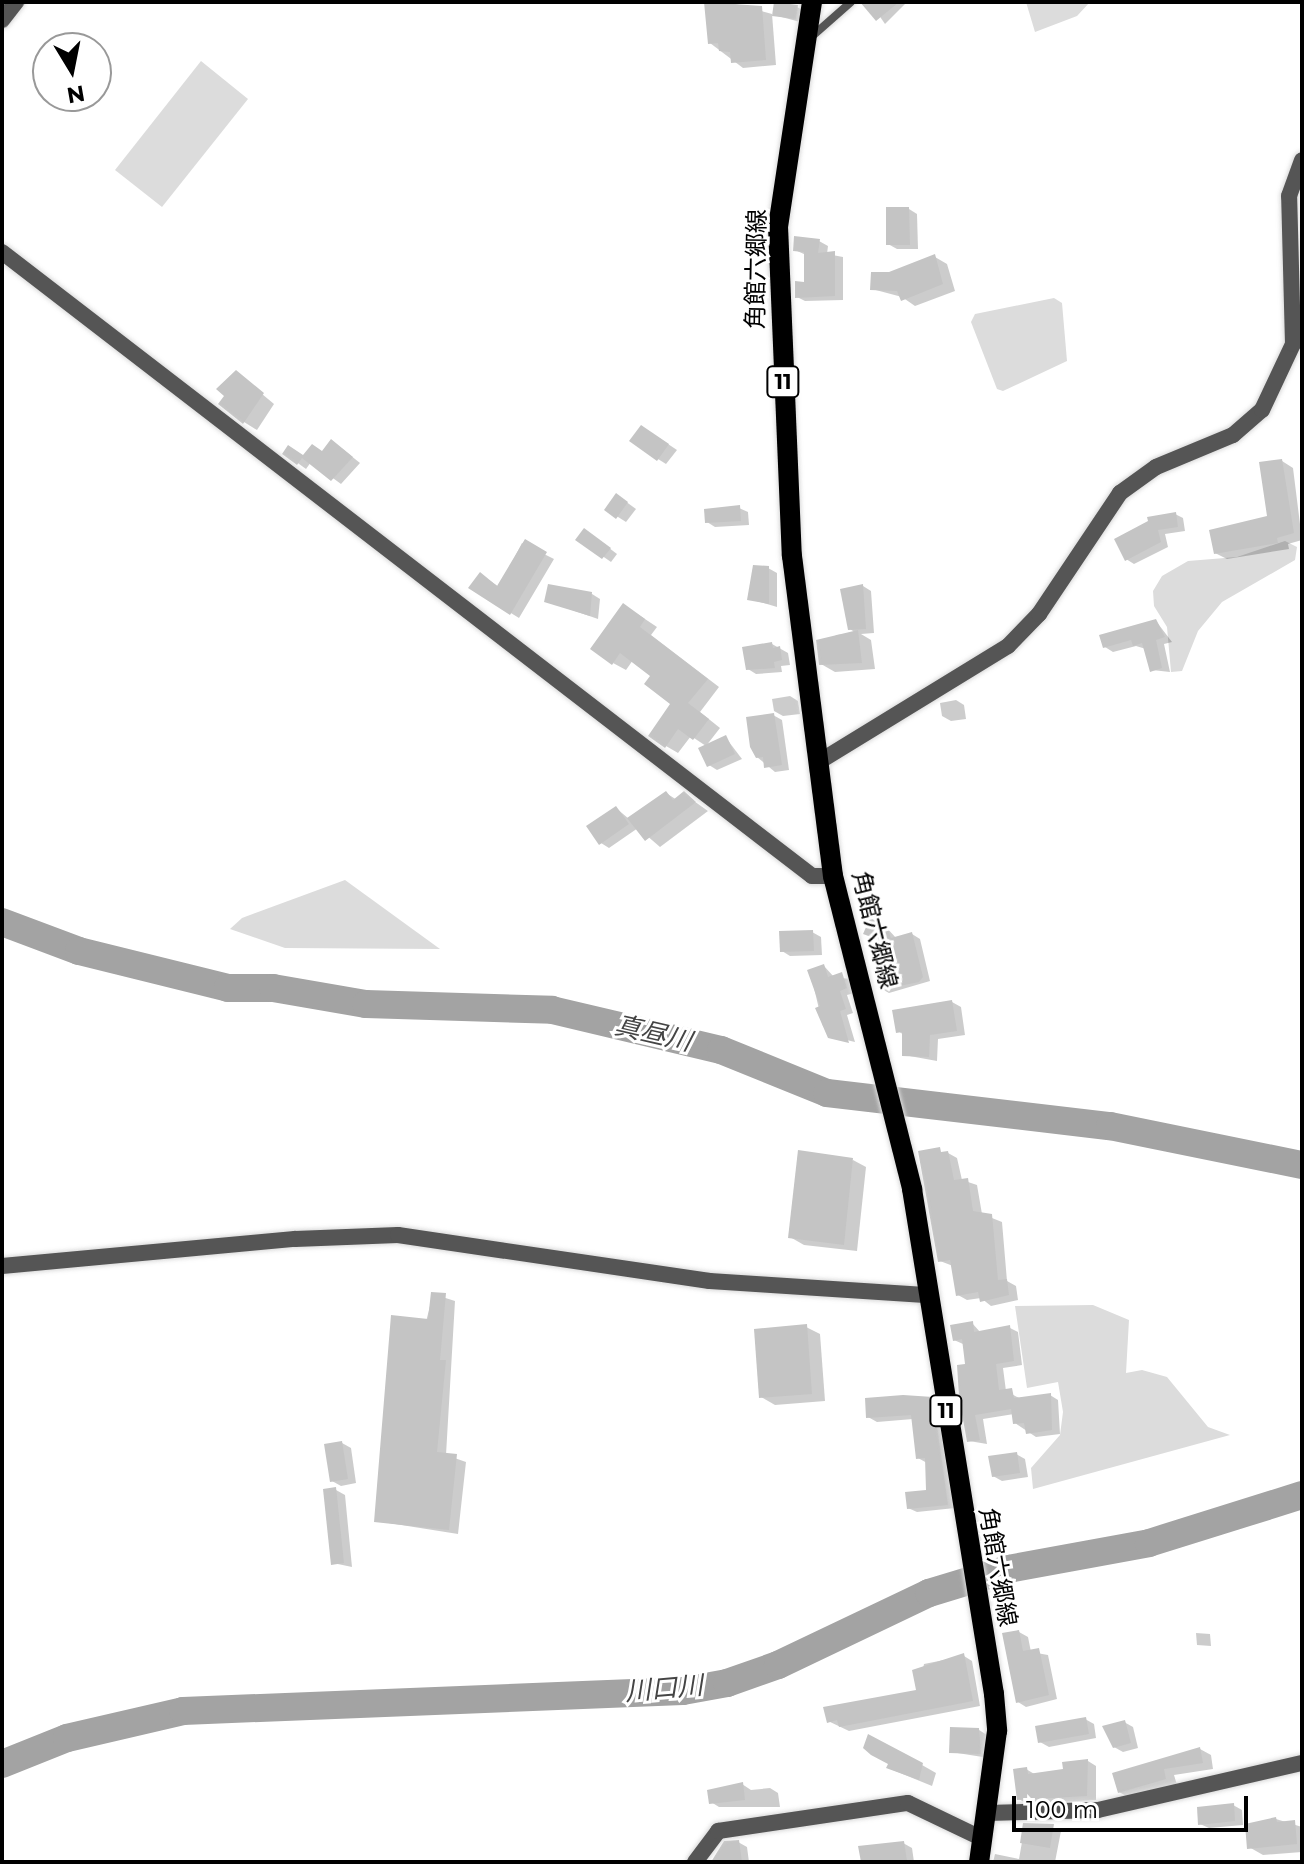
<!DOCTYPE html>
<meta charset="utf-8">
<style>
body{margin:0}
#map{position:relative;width:1304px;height:1864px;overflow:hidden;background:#fff;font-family:Montserrat,"Noto Sans JP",sans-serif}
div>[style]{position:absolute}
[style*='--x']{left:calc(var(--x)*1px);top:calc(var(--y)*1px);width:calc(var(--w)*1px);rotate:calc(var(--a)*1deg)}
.green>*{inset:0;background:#dcdcdc}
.shadow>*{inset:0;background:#0003}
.river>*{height:28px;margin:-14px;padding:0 14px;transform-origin:14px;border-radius:14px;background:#a3a3a3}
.building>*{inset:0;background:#c4c4c4}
.roads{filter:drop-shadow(0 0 2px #dbdbdb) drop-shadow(0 0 2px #dbdbdb)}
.service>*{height:8px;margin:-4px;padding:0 4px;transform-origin:4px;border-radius:4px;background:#555}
.minor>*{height:16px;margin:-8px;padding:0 8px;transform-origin:8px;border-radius:8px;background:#555}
.tertiary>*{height:16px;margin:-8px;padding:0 8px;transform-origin:8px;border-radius:8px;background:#555}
.primary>*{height:20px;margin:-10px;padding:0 10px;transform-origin:10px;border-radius:10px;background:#000}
span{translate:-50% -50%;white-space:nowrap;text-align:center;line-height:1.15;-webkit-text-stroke:6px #fff;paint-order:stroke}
.shield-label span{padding:2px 6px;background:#fff;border:2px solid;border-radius:6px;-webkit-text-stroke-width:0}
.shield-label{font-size:22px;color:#000;font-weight:700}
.street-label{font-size:24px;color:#000}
.water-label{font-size:26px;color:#444;font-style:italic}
.frame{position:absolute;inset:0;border:4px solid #000;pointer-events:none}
.north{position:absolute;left:32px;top:32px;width:80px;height:80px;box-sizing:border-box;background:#fff;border:2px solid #999;border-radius:50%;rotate:170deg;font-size:22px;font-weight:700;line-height:32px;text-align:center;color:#000}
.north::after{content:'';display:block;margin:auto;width:28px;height:36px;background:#000;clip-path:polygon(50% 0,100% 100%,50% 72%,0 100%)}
.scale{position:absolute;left:1012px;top:1796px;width:236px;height:36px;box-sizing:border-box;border:4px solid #000;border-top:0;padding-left:10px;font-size:24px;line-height:28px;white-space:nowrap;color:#000;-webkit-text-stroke:6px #fff;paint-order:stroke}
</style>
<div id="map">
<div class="green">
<div style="clip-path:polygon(1026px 2px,1090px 2px,1077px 16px,1035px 32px)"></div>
<div style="clip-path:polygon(201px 61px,248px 99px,162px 207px,115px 170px)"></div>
<div style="clip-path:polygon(1054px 298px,1062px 303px,1067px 361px,1003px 391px,997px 389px,971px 322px,975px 314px)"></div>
<div style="clip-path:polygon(1285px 541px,1297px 547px,1295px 560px,1222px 602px,1198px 631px,1182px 671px,1171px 672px,1167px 627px,1154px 606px,1153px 591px,1162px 576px,1188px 561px,1237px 557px)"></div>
<div style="clip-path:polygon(345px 880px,440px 949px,285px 948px,230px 929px,242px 918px)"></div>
<div style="clip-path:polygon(1093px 1305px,1129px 1320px,1126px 1373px,1142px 1370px,1167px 1377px,1208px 1427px,1230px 1435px,1033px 1489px,1031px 1468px,1060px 1435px,1063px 1412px,1058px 1382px,1027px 1388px,1015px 1306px)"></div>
</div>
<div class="shadow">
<div style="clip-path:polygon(728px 2px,772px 14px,776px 65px,743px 68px,710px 43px)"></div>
<div style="clip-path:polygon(870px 2px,907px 2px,885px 24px)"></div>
<div style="clip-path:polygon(797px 7px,806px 12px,804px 23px,774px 15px)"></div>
<div style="clip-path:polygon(909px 209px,917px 214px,918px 249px,897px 249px,888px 244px)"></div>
<div style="clip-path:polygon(819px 241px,828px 246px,827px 254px,843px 257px,843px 300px,805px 301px,797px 297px,806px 284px,806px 255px,795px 250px)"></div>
<div style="clip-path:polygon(935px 257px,947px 264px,955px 291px,915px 306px,902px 297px,872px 289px,890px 274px)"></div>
<div style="clip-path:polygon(237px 373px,274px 404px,257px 430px,244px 422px)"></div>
<div style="clip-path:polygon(650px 432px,677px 450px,666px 464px,658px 459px)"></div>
<div style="clip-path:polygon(340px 447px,360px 463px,341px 484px,311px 462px,306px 469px,284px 453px,304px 457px)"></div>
<div style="clip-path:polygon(1282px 461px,1293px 468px,1302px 540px,1288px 544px,1289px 549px,1227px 559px,1215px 553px,1269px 518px)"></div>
<div style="clip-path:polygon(625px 501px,636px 509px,626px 522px,607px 510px)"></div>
<div style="clip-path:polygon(739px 508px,748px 512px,749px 525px,715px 527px,707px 522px)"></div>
<div style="clip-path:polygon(1175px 514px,1183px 518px,1185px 531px,1165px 534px,1168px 547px,1134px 564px,1126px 559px)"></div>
<div style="clip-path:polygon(592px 535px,617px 554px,611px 562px,578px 539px)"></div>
<div style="clip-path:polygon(522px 543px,554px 559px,519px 618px,471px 588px,489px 580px,499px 587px)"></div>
<div style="clip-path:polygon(768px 568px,777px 573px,777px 607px,750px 599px)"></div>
<div style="clip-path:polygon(863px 586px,871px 591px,874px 633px,861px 634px,871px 640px,875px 669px,835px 672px,821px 664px,836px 635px,856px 633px,850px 629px)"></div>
<div style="clip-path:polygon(592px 594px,600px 599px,598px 619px,546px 601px)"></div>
<div style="clip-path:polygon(636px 613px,657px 627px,651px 635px,719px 687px,700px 712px,720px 728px,706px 746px,691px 736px,678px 753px,666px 746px,673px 704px,652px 676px,633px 660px,626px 670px,613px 663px)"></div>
<div style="clip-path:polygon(1156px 621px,1172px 642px,1164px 644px,1170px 672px,1152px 670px,1146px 649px,1136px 646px,1113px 652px,1105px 647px)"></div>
<div style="clip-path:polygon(772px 644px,788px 653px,790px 665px,781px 666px,782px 672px,756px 674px,748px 669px)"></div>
<div style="clip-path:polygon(790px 696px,798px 701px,800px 714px,783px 716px,774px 711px,772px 699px)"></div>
<div style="clip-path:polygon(956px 700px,964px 705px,966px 719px,951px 721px,942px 716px,940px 703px)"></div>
<div style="clip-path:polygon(773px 715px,782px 720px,789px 770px,775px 772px,757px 757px)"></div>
<div style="clip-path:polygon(726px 738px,742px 759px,717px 770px,709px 765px)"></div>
<div style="clip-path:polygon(666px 793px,677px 800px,684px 794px,708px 811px,660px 847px,638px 828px,609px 848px,601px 843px,616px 808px,629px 819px)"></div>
<div style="clip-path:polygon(886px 927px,897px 939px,912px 934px,920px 939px,930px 981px,889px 993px,880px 988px)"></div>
<div style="clip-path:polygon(812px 932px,821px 937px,822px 955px,790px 956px,782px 951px)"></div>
<div style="clip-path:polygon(824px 966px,834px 977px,850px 979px,854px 993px,847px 995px,853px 1013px,847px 1015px,855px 1042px,834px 1037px,823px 1026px,810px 971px)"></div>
<div style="clip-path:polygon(952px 1002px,961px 1007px,965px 1035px,938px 1039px,937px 1061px,904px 1055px,904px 1035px,898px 1031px)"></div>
<div style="clip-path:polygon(948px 1153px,957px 1158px,962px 1180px,977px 1185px,982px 1214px,1002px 1222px,1007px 1281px,1016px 1286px,1018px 1300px,991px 1306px,981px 1298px,967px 1300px,958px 1295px,953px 1266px,940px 1261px)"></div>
<div style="clip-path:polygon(853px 1160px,866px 1167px,857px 1251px,804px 1245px,790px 1237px)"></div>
<div style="clip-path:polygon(433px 1294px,455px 1301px,446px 1455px,466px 1462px,458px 1534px,376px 1521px)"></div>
<div style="clip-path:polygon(972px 1323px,981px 1333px,1010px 1328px,1018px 1332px,1022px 1365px,1003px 1368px,1006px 1391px,1021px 1399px,1050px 1395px,1058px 1400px,1060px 1434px,1036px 1437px,1015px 1423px,1014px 1414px,983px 1419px,987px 1444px,969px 1441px,967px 1365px,963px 1344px,954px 1340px)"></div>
<div style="clip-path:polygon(806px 1327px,820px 1334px,825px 1401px,775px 1405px,761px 1397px)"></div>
<div style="clip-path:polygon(932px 1399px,940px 1403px,955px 1508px,917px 1512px,908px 1508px,928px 1492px,927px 1463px,918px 1458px,913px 1419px,877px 1422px,868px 1417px)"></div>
<div style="clip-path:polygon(342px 1443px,351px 1448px,356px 1483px,341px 1486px,332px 1481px)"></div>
<div style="clip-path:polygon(1016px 1454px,1025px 1459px,1028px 1477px,1002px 1481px,993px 1476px)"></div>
<div style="clip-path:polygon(336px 1490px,345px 1495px,352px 1567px,333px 1563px)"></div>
<div style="clip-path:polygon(1019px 1632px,1028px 1637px,1031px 1652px,1048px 1655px,1057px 1699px,1026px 1707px,1018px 1702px)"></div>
<div style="clip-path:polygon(1196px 1633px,1210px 1634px,1211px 1646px,1197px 1645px)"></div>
<div style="clip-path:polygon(964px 1656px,972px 1661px,980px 1706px,849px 1731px,828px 1721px,918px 1691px,924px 1664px)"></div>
<div style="clip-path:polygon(1085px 1719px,1094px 1724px,1096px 1738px,1049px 1747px,1040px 1742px)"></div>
<div style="clip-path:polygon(1124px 1722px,1133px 1727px,1138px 1748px,1123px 1752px,1114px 1747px)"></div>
<div style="clip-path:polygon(979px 1730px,987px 1735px,989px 1758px,951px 1752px)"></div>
<div style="clip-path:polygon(1200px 1749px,1211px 1755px,1213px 1769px,1174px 1775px,1177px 1785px,1130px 1798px,1119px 1792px)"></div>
<div style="clip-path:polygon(1088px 1761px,1096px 1766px,1096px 1800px,1027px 1804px,1019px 1799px,1026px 1769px,1036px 1775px,1065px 1771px)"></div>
<div style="clip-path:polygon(922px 1765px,936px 1773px,932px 1786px,888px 1768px)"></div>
<div style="clip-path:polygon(742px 1784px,751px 1790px,770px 1788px,778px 1793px,780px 1807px,719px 1807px,711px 1802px)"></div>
<div style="clip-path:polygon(1233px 1805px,1242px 1810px,1243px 1825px,1209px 1828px,1200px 1824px)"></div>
<div style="clip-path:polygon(1276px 1819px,1302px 1827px,1302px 1852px,1263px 1855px,1249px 1847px)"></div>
<div style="clip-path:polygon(1025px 1825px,1061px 1831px,1055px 1862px,993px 1862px,995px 1854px,1019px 1859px)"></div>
<div style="clip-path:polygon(738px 1842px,747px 1847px,749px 1862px,772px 1862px,715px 1862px)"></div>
<div style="clip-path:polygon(903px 1843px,912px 1848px,914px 1862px,863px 1862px,861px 1847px)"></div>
</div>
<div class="river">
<div style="--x:2;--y:922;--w:82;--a:20.6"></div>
<div style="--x:79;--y:951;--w:154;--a:13.9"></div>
<div style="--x:228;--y:988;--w:45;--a:0"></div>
<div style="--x:273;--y:988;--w:94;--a:9.8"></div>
<div style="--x:366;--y:1004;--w:186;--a:1.8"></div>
<div style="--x:552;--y:1010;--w:174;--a:13.3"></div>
<div style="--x:721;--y:1050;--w:114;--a:22.1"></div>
<div style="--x:827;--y:1093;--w:285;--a:6.7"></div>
<div style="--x:1110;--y:1126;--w:196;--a:11.5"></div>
<div style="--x:2;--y:1764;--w:70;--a:-21.8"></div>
<div style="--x:67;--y:1738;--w:119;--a:-13.1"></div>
<div style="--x:183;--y:1711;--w:500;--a:-2.29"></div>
<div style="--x:683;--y:1691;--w:45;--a:-10.3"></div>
<div style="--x:727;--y:1683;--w:54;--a:-19.4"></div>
<div style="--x:778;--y:1665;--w:167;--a:-25.5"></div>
<div style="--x:929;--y:1593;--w:83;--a:-16.9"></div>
<div style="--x:1008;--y:1569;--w:143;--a:-10.4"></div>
<div style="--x:1149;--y:1543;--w:160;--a:-17.4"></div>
</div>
<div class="building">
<div style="clip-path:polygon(704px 2px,762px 6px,766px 60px,731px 63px,730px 52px,719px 51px,718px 43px,708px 44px)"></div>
<div style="clip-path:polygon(774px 2px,798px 5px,796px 19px,772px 16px)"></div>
<div style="clip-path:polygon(860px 2px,899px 2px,876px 21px)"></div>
<div style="clip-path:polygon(886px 207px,909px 207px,910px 245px,886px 245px)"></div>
<div style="clip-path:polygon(794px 236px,820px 239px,818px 253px,835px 251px,835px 296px,795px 298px,795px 281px,804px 282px,804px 252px,793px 251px)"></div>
<div style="clip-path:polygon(935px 254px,943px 284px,901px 301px,897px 291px,870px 290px,871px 272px,889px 272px)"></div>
<div style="clip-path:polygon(236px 370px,264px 393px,243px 424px,218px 404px,224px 396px,216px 389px)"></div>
<div style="clip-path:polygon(641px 425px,669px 444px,657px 461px,629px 441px)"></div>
<div style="clip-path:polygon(331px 439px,353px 457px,331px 481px,302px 458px,297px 465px,282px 454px,288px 445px,303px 455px,312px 444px,322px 451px)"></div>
<div style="clip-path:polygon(1282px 459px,1294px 533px,1277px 538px,1278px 543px,1214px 554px,1209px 530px,1267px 516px,1259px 462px)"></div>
<div style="clip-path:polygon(616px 493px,628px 502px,616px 519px,604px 510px)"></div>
<div style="clip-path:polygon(740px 505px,741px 521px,705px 523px,704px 509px)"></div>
<div style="clip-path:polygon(1176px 512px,1178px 527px,1158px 530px,1161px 542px,1125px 561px,1114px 539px,1148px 521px,1147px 517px)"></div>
<div style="clip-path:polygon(584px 528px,611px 548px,602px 559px,575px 540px)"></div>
<div style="clip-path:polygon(525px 539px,547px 552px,510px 615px,468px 588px,480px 572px,497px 586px)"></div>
<div style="clip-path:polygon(753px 565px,769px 566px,769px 604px,747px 600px)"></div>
<div style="clip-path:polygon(548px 584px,592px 592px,590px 616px,544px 602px)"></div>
<div style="clip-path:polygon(863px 584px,866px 629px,848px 630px,840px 589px)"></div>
<div style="clip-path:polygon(623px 603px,645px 619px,640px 627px,708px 679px,688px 703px,709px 719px,693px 740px,678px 729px,665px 748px,648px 736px,670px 704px,644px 684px,650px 676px,620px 653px,612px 665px,590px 649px)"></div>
<div style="clip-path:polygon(1156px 619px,1165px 637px,1156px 640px,1162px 668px,1150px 672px,1142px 643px,1133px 646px,1131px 640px,1103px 648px,1099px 635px)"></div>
<div style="clip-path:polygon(858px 630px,862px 663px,819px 665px,816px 640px)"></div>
<div style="clip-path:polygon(772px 642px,773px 648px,780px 646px,782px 660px,774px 662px,775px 668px,746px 670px,742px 647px)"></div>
<div style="clip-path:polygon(774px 713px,782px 765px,764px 768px,763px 757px,756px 758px,750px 747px,746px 717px)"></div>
<div style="clip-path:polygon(726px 735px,735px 754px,707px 767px,698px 748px)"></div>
<div style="clip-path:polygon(666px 791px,673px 800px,684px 791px,696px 802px,645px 841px,627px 818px)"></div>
<div style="clip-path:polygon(616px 806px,629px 824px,599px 845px,586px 826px)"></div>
<div style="clip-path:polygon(870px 918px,887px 926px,891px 938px,912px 932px,923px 977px,919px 982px,879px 990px,875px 972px,883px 970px,874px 938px,863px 934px)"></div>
<div style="clip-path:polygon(813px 930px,814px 951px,780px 952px,779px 931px)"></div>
<div style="clip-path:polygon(824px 964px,828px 977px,842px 972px,847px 988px,840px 991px,846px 1009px,840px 1011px,849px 1043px,828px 1038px,815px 1008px,820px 1006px,807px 970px)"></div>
<div style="clip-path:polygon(952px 1000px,957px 1031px,930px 1035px,929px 1057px,902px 1056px,902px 1032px,896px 1033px,892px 1010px)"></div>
<div style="clip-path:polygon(940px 1147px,941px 1152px,948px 1151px,954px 1180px,968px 1178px,973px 1211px,992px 1214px,998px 1280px,1007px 1279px,1009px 1295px,980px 1302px,978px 1292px,956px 1296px,950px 1260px,938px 1262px,918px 1151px)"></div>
<div style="clip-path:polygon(798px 1150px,853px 1158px,844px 1245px,788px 1238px)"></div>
<div style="clip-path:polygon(431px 1292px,446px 1293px,440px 1360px,446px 1360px,437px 1452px,457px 1454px,449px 1530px,374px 1522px,391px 1315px,428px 1319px)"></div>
<div style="clip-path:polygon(973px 1321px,974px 1332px,1010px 1325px,1014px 1361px,996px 1364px,999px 1390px,1012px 1388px,1014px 1398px,1051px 1393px,1052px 1430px,1026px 1434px,1024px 1423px,1013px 1424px,1011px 1409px,975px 1415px,980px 1440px,967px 1442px,959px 1397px,957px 1365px,965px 1364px,962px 1339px,953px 1341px,950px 1325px)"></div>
<div style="clip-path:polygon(807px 1324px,812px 1394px,759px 1398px,754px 1329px)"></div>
<div style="clip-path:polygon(903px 1395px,933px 1397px,948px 1505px,907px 1509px,905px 1492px,926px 1490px,925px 1458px,916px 1459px,911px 1415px,866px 1418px,865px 1398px)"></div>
<div style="clip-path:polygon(342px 1441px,348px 1479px,330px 1482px,324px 1444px)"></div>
<div style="clip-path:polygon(1017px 1452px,1020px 1473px,992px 1477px,988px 1456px)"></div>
<div style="clip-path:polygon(336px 1487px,344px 1563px,331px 1565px,323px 1489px)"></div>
<div style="clip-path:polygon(1019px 1630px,1023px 1651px,1039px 1648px,1049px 1695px,1016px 1703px,1002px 1633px)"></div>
<div style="clip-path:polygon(964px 1653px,973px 1701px,839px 1727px,837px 1720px,827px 1723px,823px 1707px,916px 1690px,912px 1670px)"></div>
<div style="clip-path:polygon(1086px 1717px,1089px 1734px,1038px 1743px,1035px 1726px)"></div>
<div style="clip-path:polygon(1125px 1720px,1131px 1743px,1113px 1748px,1102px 1726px)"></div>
<div style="clip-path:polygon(950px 1727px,979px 1728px,981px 1754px,949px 1753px)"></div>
<div style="clip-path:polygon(868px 1734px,923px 1763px,919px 1780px,886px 1768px,888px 1764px,871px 1755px,863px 1748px)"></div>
<div style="clip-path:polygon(1200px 1747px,1203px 1763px,1164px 1769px,1166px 1779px,1118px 1793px,1112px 1773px)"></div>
<div style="clip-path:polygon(1088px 1759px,1087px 1796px,1017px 1800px,1013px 1769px,1027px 1767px,1028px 1774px,1063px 1769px,1062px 1762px)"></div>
<div style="clip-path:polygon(743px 1782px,745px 1800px,709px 1804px,707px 1790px)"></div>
<div style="clip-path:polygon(1234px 1803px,1235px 1821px,1198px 1825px,1197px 1807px)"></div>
<div style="clip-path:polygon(1276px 1817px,1277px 1822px,1295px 1820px,1297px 1844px,1247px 1849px,1245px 1824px)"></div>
<div style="clip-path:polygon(1023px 1823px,1054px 1824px,1050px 1848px,1020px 1843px)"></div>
<div style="clip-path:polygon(739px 1840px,742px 1862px,711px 1862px,724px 1841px)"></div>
<div style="clip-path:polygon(904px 1841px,907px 1861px,861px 1862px,858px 1846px)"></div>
</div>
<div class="roads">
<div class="service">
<div style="--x:809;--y:39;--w:56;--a:-41.4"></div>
</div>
<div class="minor">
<div style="--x:2;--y:20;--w:23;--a:-52"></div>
<div style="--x:2;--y:252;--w:1022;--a:37.61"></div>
<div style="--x:812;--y:876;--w:21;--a:0"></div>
<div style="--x:817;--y:763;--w:224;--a:-31.5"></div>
<div style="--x:1008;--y:646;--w:45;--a:-45.9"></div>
<div style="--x:1039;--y:614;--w:146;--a:-56.2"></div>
<div style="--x:1120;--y:493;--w:44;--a:-35.8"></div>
<div style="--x:1156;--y:467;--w:83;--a:-22.6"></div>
<div style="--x:1233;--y:435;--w:38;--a:-41"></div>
<div style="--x:1262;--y:410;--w:73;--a:-64.8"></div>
<div style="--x:1293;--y:344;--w:148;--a:-91.5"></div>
<div style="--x:1289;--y:196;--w:38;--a:-70"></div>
<div style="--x:987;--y:1813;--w:111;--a:-1.5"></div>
<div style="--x:1098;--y:1810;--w:209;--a:-13"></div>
<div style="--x:695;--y:1862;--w:39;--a:-53"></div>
<div style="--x:718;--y:1831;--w:192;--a:-8.4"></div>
<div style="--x:908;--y:1803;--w:83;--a:25.6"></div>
</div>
<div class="tertiary">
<div style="--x:2;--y:1266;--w:294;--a:-5.3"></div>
<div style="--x:295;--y:1239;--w:103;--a:-2.2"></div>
<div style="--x:398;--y:1235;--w:315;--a:8.4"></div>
<div style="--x:710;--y:1281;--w:219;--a:3.7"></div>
</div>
<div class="primary">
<div style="--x:812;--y:2;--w:227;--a:98.6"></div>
<div style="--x:778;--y:226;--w:330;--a:87.6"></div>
<div style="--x:792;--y:556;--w:323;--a:82.7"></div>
<div style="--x:833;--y:876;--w:323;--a:75.8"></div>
<div style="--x:912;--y:1189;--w:512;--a:80.78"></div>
<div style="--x:994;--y:1694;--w:37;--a:85"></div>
<div style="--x:997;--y:1731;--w:132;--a:97.8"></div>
</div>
</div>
<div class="shield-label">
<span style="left:783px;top:382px">11</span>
<span style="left:946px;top:1411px">11</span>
</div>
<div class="street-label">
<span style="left:756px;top:269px;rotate:-89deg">角館六郷線</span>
<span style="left:875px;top:930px;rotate:76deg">角館六郷線</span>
<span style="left:998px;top:1567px;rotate:80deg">角館六郷線</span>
</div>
<div class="water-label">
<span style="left:653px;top:1034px;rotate:13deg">真昼川</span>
<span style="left:664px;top:1689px;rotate:-5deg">川口川</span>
</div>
<div class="frame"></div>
<div class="north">N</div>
<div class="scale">100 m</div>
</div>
